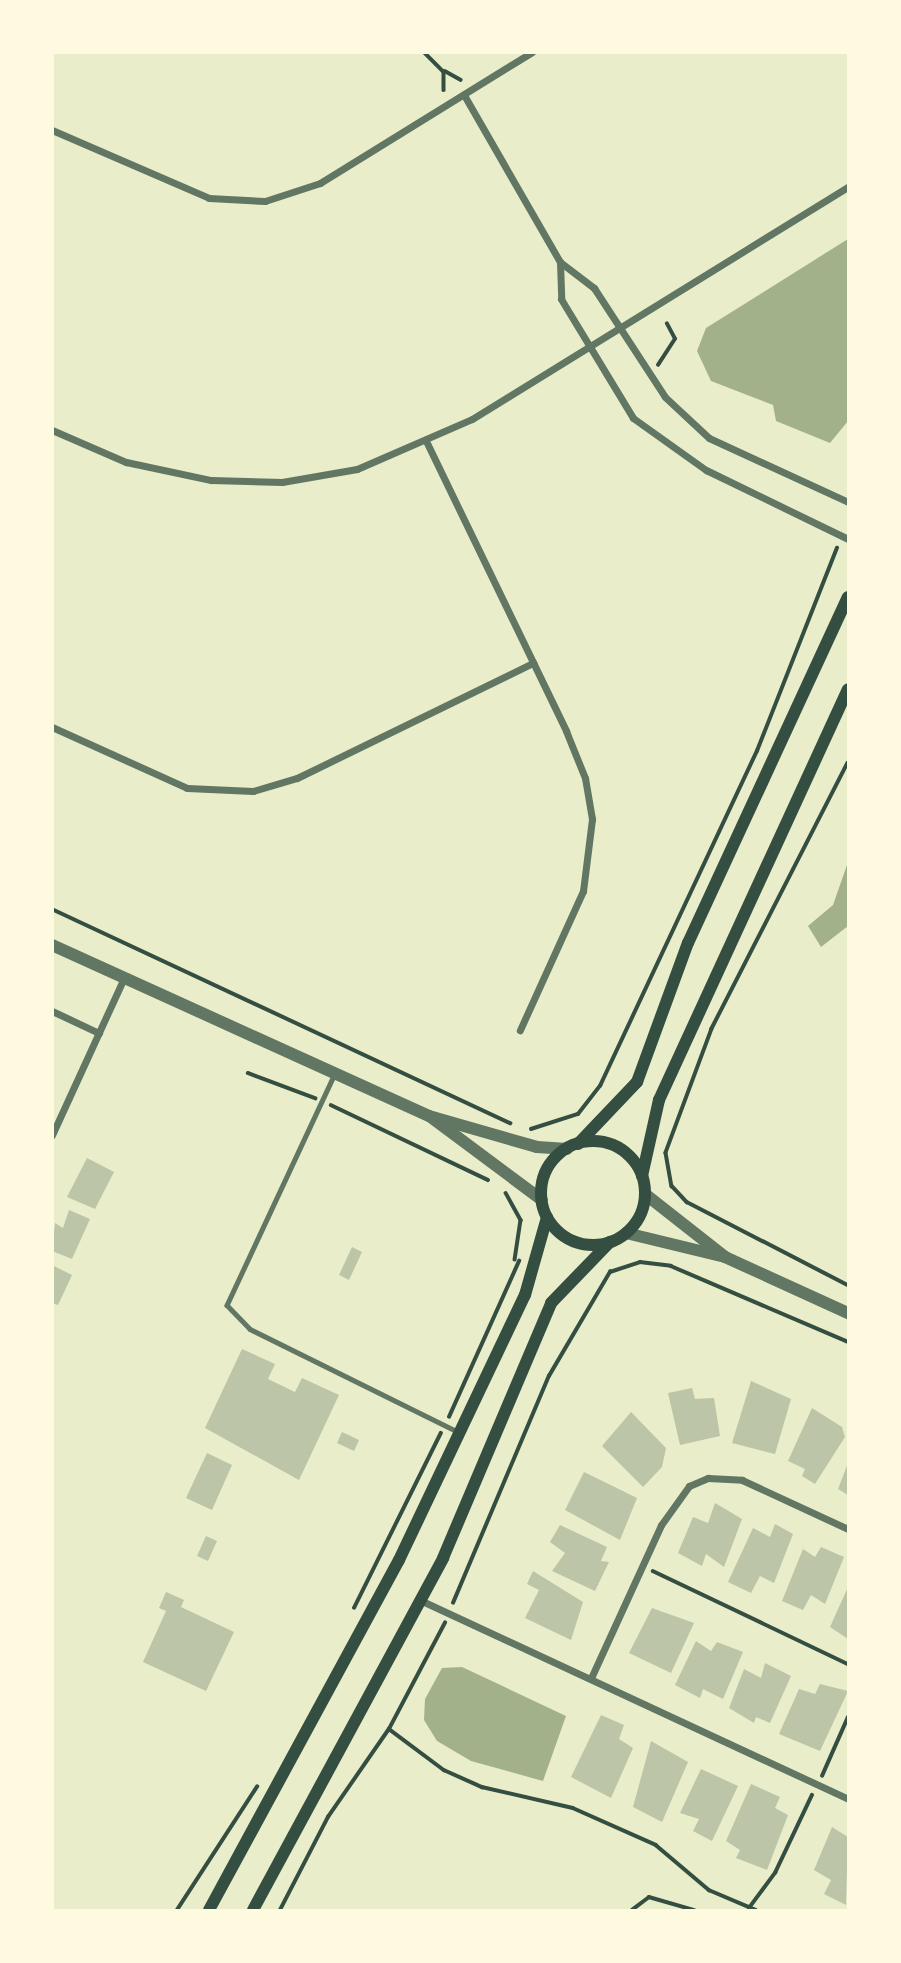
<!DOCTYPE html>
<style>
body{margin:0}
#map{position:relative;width:901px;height:1963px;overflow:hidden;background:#e9edc9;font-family:Overpass,sans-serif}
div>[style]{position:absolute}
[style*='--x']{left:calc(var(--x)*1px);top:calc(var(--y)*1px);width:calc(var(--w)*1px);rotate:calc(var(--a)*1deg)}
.water>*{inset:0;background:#a3b18a}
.building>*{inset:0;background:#bcc5a7}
.path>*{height:3.5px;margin:-1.75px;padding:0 1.75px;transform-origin:1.75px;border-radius:1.75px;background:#344e41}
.service>*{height:4.5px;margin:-2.25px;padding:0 2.25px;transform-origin:2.25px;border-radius:2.25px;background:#617663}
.minor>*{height:7px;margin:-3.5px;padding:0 3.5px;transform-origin:3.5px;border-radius:3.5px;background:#617663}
.tertiary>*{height:12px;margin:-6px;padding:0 6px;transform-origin:6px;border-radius:6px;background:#617663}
.secondary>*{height:12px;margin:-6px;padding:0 6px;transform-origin:6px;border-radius:6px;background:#344e41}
.secondary>.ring{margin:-6px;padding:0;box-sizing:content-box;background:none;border:12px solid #344e41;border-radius:50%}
span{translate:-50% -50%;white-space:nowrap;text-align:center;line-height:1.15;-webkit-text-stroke:6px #fefae0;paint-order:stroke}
.frame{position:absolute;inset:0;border:54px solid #fefae0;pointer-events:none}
</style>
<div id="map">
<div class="water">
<div style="clip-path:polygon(848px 239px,848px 421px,830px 443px,776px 421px,773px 405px,711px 381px,697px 351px,706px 328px)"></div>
<div style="clip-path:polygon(848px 862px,848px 926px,821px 947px,808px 926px,833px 905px)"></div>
<div style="clip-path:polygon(462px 1667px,566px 1716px,543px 1781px,471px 1761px,437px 1741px,424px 1720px,425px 1699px,442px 1668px)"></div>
</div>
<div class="building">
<div style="clip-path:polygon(87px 1158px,114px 1172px,95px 1209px,67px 1197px)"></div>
<div style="clip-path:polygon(69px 1210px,90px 1219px,72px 1259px,52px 1251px,55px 1223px,63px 1228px)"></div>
<div style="clip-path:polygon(352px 1247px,362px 1252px,349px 1280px,339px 1275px)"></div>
<div style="clip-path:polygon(52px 1265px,72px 1275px,58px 1305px,52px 1303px)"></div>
<div style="clip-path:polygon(242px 1349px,275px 1364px,268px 1379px,295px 1392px,302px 1378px,339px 1395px,299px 1480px,205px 1428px)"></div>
<div style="clip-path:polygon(751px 1381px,791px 1399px,775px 1454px,732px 1443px)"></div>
<div style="clip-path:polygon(692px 1388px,695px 1399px,714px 1398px,720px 1436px,680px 1445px,668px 1393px)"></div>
<div style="clip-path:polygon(812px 1408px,842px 1427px,845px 1437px,815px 1484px,802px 1476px,805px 1469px,788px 1461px)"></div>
<div style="clip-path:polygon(631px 1412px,666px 1448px,662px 1467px,643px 1487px,602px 1446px)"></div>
<div style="clip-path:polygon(342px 1432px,359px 1440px,354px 1451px,337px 1443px)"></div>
<div style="clip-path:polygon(207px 1453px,232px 1465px,212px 1510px,186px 1498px)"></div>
<div style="clip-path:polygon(848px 1463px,848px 1495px,838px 1489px)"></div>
<div style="clip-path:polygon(584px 1472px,637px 1498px,620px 1540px,565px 1510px)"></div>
<div style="clip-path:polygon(715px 1503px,742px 1519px,724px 1567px,706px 1554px,702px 1566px,678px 1553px,693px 1517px,708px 1523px)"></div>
<div style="clip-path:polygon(775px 1524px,793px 1534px,774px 1583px,760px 1576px,751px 1593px,728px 1582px,753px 1528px,770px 1537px)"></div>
<div style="clip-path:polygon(560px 1525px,607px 1547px,601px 1561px,609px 1562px,595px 1591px,552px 1571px,565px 1553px,550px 1542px)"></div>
<div style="clip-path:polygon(206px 1536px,217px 1541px,208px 1561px,197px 1556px)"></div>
<div style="clip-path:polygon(821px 1547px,844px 1557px,825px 1604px,811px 1595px,803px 1610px,782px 1601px,803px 1549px,815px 1557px)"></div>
<div style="clip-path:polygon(533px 1571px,583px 1602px,571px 1640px,525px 1618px,539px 1590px,527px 1584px)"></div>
<div style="clip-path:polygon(848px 1587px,848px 1639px,830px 1627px)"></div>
<div style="clip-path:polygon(166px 1592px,184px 1600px,181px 1607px,234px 1632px,206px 1691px,143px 1662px,166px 1611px,159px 1608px)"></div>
<div style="clip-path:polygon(652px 1608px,694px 1623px,671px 1673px,629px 1653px)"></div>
<div style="clip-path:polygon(696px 1641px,711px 1651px,717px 1642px,743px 1652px,723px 1699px,703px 1689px,700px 1698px,675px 1685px)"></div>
<div style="clip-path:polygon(765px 1663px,791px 1676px,770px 1723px,756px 1717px,754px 1723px,729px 1708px,744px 1669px,761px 1678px)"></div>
<div style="clip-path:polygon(820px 1684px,848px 1691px,820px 1751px,779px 1734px,799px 1689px,815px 1694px)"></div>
<div style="clip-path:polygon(601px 1715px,624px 1725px,619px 1739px,633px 1748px,611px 1798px,571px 1777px)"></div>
<div style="clip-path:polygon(651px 1741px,688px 1762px,662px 1822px,633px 1807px)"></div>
<div style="clip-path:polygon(701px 1769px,738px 1786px,712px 1841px,693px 1831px,699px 1819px,680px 1813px)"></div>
<div style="clip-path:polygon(751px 1784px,780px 1797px,775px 1808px,788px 1815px,767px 1870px,736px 1858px,740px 1850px,726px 1841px)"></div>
<div style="clip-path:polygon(832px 1827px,848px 1837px,846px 1905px,824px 1894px,831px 1880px,814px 1870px)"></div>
</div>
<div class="path">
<div style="--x:424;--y:52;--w:28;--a:45"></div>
<div style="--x:444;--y:72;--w:18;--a:90"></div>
<div style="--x:445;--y:71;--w:18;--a:29"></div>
<div style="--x:658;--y:365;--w:31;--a:-57"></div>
<div style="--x:675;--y:339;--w:17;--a:-118"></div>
<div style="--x:848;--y:763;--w:299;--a:117.1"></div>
<div style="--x:712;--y:1029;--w:132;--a:110.4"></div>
<div style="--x:666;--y:1153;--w:34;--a:80"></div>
<div style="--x:672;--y:1186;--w:22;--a:47"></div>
<div style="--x:687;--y:1202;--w:181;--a:27.3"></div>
<div style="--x:52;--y:909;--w:506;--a:25.04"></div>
<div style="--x:248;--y:1073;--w:72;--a:20.5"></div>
<div style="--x:331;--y:1105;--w:174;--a:25.5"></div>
<div style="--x:531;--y:1129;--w:49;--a:-17.7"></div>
<div style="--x:578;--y:1114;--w:36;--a:-52"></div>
<div style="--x:600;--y:1086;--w:370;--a:-64.9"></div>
<div style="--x:757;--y:751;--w:218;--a:-68.5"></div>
<div style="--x:506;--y:1193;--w:31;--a:61"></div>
<div style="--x:521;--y:1220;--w:40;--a:98.5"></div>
<div style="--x:449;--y:1417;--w:171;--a:-65.8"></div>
<div style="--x:653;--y:1571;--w:216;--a:25.5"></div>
<div style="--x:453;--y:1603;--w:246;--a:-67.1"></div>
<div style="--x:549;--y:1376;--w:121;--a:-59.6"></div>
<div style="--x:610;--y:1272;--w:32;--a:-18"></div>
<div style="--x:640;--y:1262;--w:31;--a:7"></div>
<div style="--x:671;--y:1266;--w:193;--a:23.2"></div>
<div style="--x:354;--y:1608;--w:195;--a:-63.6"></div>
<div style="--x:389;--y:1729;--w:69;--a:36.7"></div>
<div style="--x:444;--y:1770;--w:42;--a:24.1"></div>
<div style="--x:482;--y:1787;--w:93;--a:13"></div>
<div style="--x:573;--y:1808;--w:91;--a:24"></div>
<div style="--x:656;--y:1845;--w:70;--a:40.3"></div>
<div style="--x:709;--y:1890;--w:51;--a:23.1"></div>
<div style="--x:822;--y:1776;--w:64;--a:-66.2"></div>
<div style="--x:749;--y:1908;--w:44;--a:-53.4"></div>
<div style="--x:775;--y:1873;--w:86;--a:-64.6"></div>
<div style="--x:177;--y:1910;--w:147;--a:-57"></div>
<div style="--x:280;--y:1910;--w:105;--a:-62.7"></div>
<div style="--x:328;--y:1817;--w:107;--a:-55.3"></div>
<div style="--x:389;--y:1729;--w:120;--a:-62.2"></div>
<div style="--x:632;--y:1910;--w:21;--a:-37"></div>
<div style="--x:649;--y:1897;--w:47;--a:16.1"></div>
</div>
<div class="service">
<div style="--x:334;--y:1076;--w:253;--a:115"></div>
<div style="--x:227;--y:1305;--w:33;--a:46"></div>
<div style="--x:250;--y:1329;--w:232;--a:26.3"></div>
</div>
<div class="minor">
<div style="--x:464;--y:95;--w:193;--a:60.1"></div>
<div style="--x:560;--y:262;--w:43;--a:37.4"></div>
<div style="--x:594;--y:288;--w:130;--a:56.9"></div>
<div style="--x:665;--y:397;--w:60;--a:43"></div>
<div style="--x:709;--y:438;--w:153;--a:24.7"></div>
<div style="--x:52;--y:130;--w:171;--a:23.4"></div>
<div style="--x:209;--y:198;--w:56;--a:3.1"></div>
<div style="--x:265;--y:201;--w:58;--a:-18.1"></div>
<div style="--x:320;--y:183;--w:249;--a:-31.7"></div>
<div style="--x:560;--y:262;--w:37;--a:88"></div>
<div style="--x:561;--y:299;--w:139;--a:58.8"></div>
<div style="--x:633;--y:418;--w:90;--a:35.5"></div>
<div style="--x:706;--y:470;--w:158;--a:25.9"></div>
<div style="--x:52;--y:430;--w:81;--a:23.4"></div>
<div style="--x:126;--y:462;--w:87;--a:12"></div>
<div style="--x:211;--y:480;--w:71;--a:1.6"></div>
<div style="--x:282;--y:482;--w:76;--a:-9.8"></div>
<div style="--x:357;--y:469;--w:125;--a:-23.5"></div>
<div style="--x:472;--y:419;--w:442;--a:-31.7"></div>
<div style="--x:427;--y:443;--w:320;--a:64.2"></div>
<div style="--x:566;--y:731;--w:51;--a:68"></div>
<div style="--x:585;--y:778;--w:42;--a:80.3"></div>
<div style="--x:592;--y:819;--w:73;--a:97.1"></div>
<div style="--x:583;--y:891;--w:153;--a:114.4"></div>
<div style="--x:52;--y:727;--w:148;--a:24.3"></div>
<div style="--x:187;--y:788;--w:66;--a:2.6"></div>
<div style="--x:253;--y:791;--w:46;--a:-16.5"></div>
<div style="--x:297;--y:778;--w:263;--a:-26"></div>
<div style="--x:52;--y:1011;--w:52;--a:25.1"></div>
<div style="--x:52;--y:1135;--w:173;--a:-65.4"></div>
<div style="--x:422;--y:1601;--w:470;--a:24.9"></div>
<div style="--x:591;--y:1678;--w:168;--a:-65.4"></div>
<div style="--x:661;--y:1525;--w:48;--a:-54.3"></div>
<div style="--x:689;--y:1486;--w:21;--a:-23"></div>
<div style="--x:708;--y:1478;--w:34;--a:3"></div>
<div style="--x:742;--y:1480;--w:117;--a:24.8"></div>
</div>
<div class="tertiary">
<div style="--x:52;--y:945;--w:414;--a:24.4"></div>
<div style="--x:429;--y:1116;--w:112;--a:16"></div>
<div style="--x:537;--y:1147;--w:30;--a:4"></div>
<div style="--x:432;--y:1118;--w:137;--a:36.7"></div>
<div style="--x:645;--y:1194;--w:102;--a:38.2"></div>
<div style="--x:626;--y:1233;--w:102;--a:13.6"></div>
<div style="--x:725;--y:1257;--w:135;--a:24.5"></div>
</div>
<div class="secondary">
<div class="ring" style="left:541px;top:1141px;width:92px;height:92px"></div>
<div style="--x:578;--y:1144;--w:86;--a:-46.4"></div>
<div style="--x:637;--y:1082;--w:148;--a:-69.9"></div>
<div style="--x:688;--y:943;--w:381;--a:-65.2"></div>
<div style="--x:642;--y:1176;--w:78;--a:-77.4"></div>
<div style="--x:659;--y:1100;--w:452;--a:-65.3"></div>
<div style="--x:209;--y:1910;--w:398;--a:-61.5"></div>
<div style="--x:399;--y:1560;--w:293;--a:-64.6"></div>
<div style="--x:525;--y:1295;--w:81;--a:-74.2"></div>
<div style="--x:253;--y:1910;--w:400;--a:-61.6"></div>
<div style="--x:443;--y:1558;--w:277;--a:-67"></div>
<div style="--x:551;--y:1303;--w:85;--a:-46"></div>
</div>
<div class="frame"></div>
</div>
